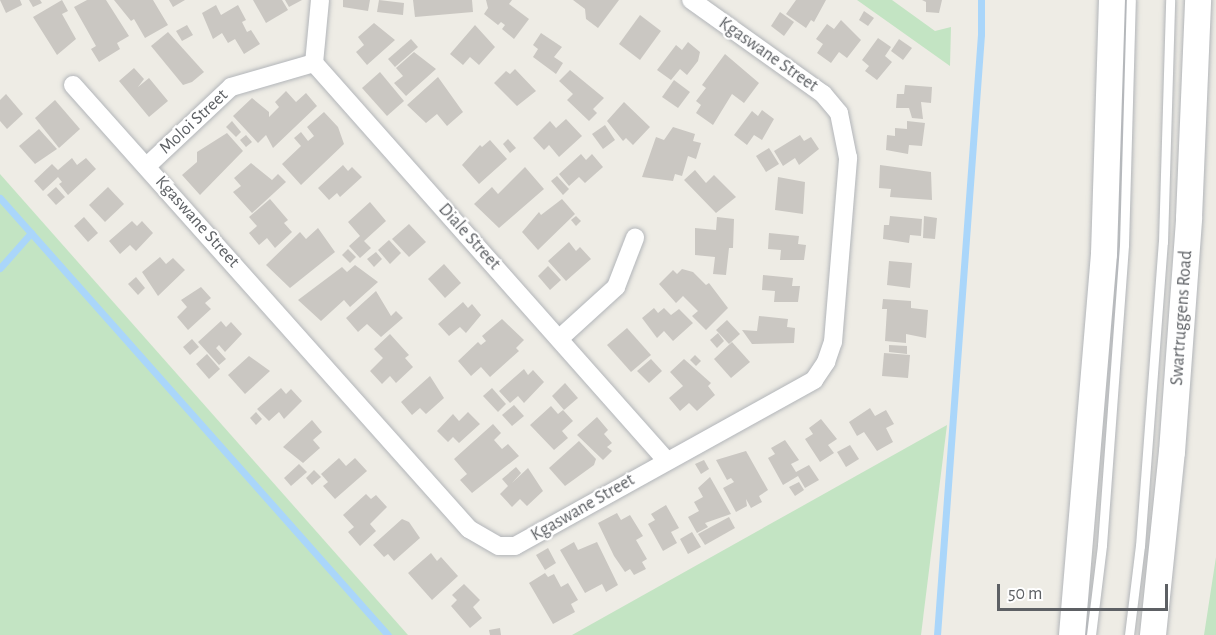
<!DOCTYPE html>
<style>
body{margin:0}
#map{position:relative;width:1216px;height:635px;overflow:hidden;background:#eeece5;font-family:"Alegreya Sans",sans-serif}
div>[style]{position:absolute}
[style*='--x']{left:calc(var(--x)*1px);top:calc(var(--y)*1px);width:calc(var(--w)*1px);rotate:calc(var(--a)*1deg)}
.green>*{inset:0;background:#c3e4c3}
.stream>*{height:7px;margin:-3.5px;padding:0 3.5px;transform-origin:3.5px;border-radius:3.5px;background:#aad6fa}
.building>*{inset:0;background:#cac7c2}
.roads{filter:drop-shadow(0 0 2px #b2b5b9) drop-shadow(0 0 2px #b2b5b9)}
.lane>*{height:9px;margin:-4.5px;padding:0 4.5px;transform-origin:4.5px;border-radius:4.5px;background:#fff}
.street>*{height:18px;margin:-9px;padding:0 9px;transform-origin:9px;border-radius:9px;background:#fff}
.secondary>*{height:26px;margin:-13px;padding:0 13px;transform-origin:13px;border-radius:13px;background:#fff}
span{translate:-50% -50%;white-space:nowrap;text-align:center;line-height:1.15;-webkit-text-stroke:4.5px #fff;paint-order:stroke}
.street-label{font-size:18px;color:#5d6064}
.scale{position:absolute;left:997px;top:584px;width:171px;height:27px;box-sizing:border-box;border:3px solid #5d6064;border-top:0;padding-left:8px;font-size:18px;line-height:21px;white-space:nowrap;color:#5d6064;-webkit-text-stroke:4px #fff;paint-order:stroke}
</style>
<div id="map">
<div class="green">
<div style="clip-path:polygon(857px 0,892px 0,935px 31px,951px 27px,950px 66px)"></div>
<div style="clip-path:polygon(0 174px,408px 635px,0 635px)"></div>
<div style="clip-path:polygon(947px 425px,921px 635px,572px 635px)"></div>
<div style="clip-path:polygon(1216px 557px,1216px 635px,1204px 635px)"></div>
</div>
<div class="stream">
<div style="--x:0;--y:198;--w:584;--a:48.4"></div>
<div style="--x:0;--y:268;--w:47;--a:-48.5"></div>
<div style="--x:937;--y:635;--w:603;--a:-85.81"></div>
<div style="--x:981;--y:34;--w:34;--a:-90"></div>
</div>
<div class="building">
<div style="clip-path:polygon(0 0,20px 0,22px 5px,6px 13px)"></div>
<div style="clip-path:polygon(29px 0,40px 0,42px 3px,33px 7px)"></div>
<div style="clip-path:polygon(62px 0,68px 11px,62px 14px,76px 39px,57px 55px,33px 17px)"></div>
<div style="clip-path:polygon(87px 0,106px 0,129px 36px,117px 43px,120px 49px,99px 62px,91px 49px,96px 46px,74px 7px)"></div>
<div style="clip-path:polygon(114px 0,153px 0,168px 25px,145px 38px,134px 19px,131px 21px)"></div>
<div style="clip-path:polygon(169px 0,185px 0,173px 7px)"></div>
<div style="clip-path:polygon(253px 0,282px 0,288px 10px,266px 23px)"></div>
<div style="clip-path:polygon(285px 0,302px 0,289px 7px)"></div>
<div style="clip-path:polygon(343px 0,370px 0,368px 11px,343px 7px)"></div>
<div style="clip-path:polygon(379px 0,404px 3px,403px 15px,377px 12px)"></div>
<div style="clip-path:polygon(413px 0,472px 0,473px 12px,415px 17px)"></div>
<div style="clip-path:polygon(486px 0,512px 0,509px 4px,529px 19px,514px 39px,502px 29px,505px 25px,501px 22px,498px 25px,484px 14px,488px 8px)"></div>
<div style="clip-path:polygon(573px 0,619px 0,598px 28px,586px 19px,585px 9px)"></div>
<div style="clip-path:polygon(796px 0,826px 0,814px 22px,811px 20px,806px 28px,786px 14px)"></div>
<div style="clip-path:polygon(922px 0,942px 0,939px 13px,926px 12px,926px 2px)"></div>
<div style="clip-path:polygon(216px 5px,221px 15px,238px 5px,246px 20px,242px 22px,247px 32px,251px 30px,260px 44px,244px 54px,235px 39px,228px 43px,222px 33px,213px 39px,202px 13px)"></div>
<div style="clip-path:polygon(864px 11px,874px 18px,868px 26px,859px 20px)"></div>
<div style="clip-path:polygon(780px 12px,794px 22px,784px 36px,771px 26px)"></div>
<div style="clip-path:polygon(640px 15px,661px 31px,640px 60px,619px 44px)"></div>
<div style="clip-path:polygon(841px 20px,861px 40px,847px 58px,839px 52px,831px 63px,817px 53px,823px 44px,816px 39px,827px 24px,834px 29px)"></div>
<div style="clip-path:polygon(374px 23px,395px 40px,367px 65px,356px 52px,364px 45px,358px 37px)"></div>
<div style="clip-path:polygon(187px 25px,193px 35px,182px 41px,176px 31px)"></div>
<div style="clip-path:polygon(475px 25px,495px 47px,479px 65px,470px 57px,463px 65px,450px 54px)"></div>
<div style="clip-path:polygon(168px 32px,204px 72px,192px 82px,183px 85px,151px 46px)"></div>
<div style="clip-path:polygon(541px 33px,562px 47px,554px 57px,563px 63px,556px 74px,533px 57px,538px 49px,533px 45px)"></div>
<div style="clip-path:polygon(878px 38px,891px 47px,885px 56px,892px 62px,877px 80px,865px 71px,869px 66px,862px 60px)"></div>
<div style="clip-path:polygon(411px 39px,418px 47px,395px 67px,388px 59px)"></div>
<div style="clip-path:polygon(899px 39px,912px 48px,903px 60px,891px 51px)"></div>
<div style="clip-path:polygon(688px 42px,700px 52px,698px 61px,687px 75px,680px 69px,671px 80px,657px 70px,676px 45px,682px 50px)"></div>
<div style="clip-path:polygon(414px 52px,436px 69px,406px 96px,394px 83px,403px 76px,396px 68px)"></div>
<div style="clip-path:polygon(725px 54px,759px 83px,744px 103px,732px 94px,713px 125px,696px 113px,701px 105px,696px 101px,706px 88px,702px 85px)"></div>
<div style="clip-path:polygon(134px 68px,144px 79px,138px 87px,149px 78px,168px 101px,149px 117px,119px 81px)"></div>
<div style="clip-path:polygon(515px 69px,536px 91px,517px 106px,494px 83px,506px 71px,510px 74px)"></div>
<div style="clip-path:polygon(570px 70px,604px 98px,593px 109px,597px 113px,589px 121px,567px 100px,573px 94px,559px 81px)"></div>
<div style="clip-path:polygon(380px 72px,404px 101px,387px 116px,362px 88px)"></div>
<div style="clip-path:polygon(438px 77px,463px 112px,447px 126px,437px 114px,426px 123px,407px 105px)"></div>
<div style="clip-path:polygon(674px 80px,690px 92px,678px 108px,662px 97px)"></div>
<div style="clip-path:polygon(905px 85px,932px 87px,931px 103px,921px 102px,923px 119px,912px 118px,909px 108px,896px 108px,897px 94px,904px 94px)"></div>
<div style="clip-path:polygon(286px 91px,296px 102px,306px 93px,317px 106px,273px 148px,266px 135px,258px 143px,233px 116px,252px 98px,269px 112px,269px 117px,279px 107px,275px 102px)"></div>
<div style="clip-path:polygon(6px 94px,23px 114px,7px 129px,0 121px,0 100px)"></div>
<div style="clip-path:polygon(55px 100px,80px 129px,59px 148px,35px 118px)"></div>
<div style="clip-path:polygon(624px 102px,650px 127px,633px 145px,626px 138px,623px 141px,607px 121px)"></div>
<div style="clip-path:polygon(762px 110px,774px 119px,762px 140px,754px 135px,747px 145px,734px 135px,752px 111px,758px 116px)"></div>
<div style="clip-path:polygon(324px 112px,338px 127px,344px 144px,301px 185px,282px 164px,301px 146px,294px 138px,301px 132px,308px 141px,314px 136px,307px 127px)"></div>
<div style="clip-path:polygon(566px 119px,582px 136px,559px 157px,549px 145px,544px 150px,533px 138px,550px 121px,556px 128px)"></div>
<div style="clip-path:polygon(232px 121px,241px 132px,236px 137px,226px 127px)"></div>
<div style="clip-path:polygon(907px 121px,925px 123px,922px 146px,909px 145px,908px 154px,886px 150px,887px 135px,895px 136px,895px 128px,907px 129px)"></div>
<div style="clip-path:polygon(605px 125px,615px 140px,603px 149px,592px 134px)"></div>
<div style="clip-path:polygon(673px 127px,695px 134px,693px 141px,701px 143px,696px 159px,688px 156px,682px 176px,675px 174px,673px 181px,642px 177px,656px 137px,664px 140px)"></div>
<div style="clip-path:polygon(39px 129px,57px 149px,35px 164px,19px 146px)"></div>
<div style="clip-path:polygon(227px 133px,243px 151px,200px 195px,182px 175px,197px 162px,197px 152px)"></div>
<div style="clip-path:polygon(246px 135px,252px 142px,246px 147px,240px 140px)"></div>
<div style="clip-path:polygon(800px 135px,804px 141px,811px 137px,819px 149px,799px 165px,795px 158px,783px 166px,774px 151px)"></div>
<div style="clip-path:polygon(508px 139px,516px 148px,510px 153px,503px 144px)"></div>
<div style="clip-path:polygon(490px 140px,507px 159px,479px 184px,462px 165px,480px 145px,482px 147px)"></div>
<div style="clip-path:polygon(769px 148px,779px 164px,766px 172px,756px 156px)"></div>
<div style="clip-path:polygon(581px 154px,586px 160px,592px 154px,603px 167px,585px 183px,579px 177px,569px 186px,559px 174px)"></div>
<div style="clip-path:polygon(72px 158px,77px 165px,86px 158px,96px 169px,68px 195px,59px 184px,62px 182px,58px 177px,43px 191px,34px 181px,52px 164px,58px 170px)"></div>
<div style="clip-path:polygon(251px 163px,272px 180px,278px 174px,286px 182px,252px 213px,233px 192px,241px 186px,234px 178px)"></div>
<div style="clip-path:polygon(343px 165px,348px 171px,352px 167px,362px 177px,340px 197px,337px 193px,329px 200px,318px 188px)"></div>
<div style="clip-path:polygon(880px 165px,931px 172px,932px 200px,890px 197px,891px 189px,879px 188px)"></div>
<div style="clip-path:polygon(525px 167px,544px 189px,499px 228px,474px 204px,492px 187px,498px 194px)"></div>
<div style="clip-path:polygon(695px 170px,706px 183px,714px 175px,736px 197px,716px 213px,684px 180px)"></div>
<div style="clip-path:polygon(557px 176px,569px 189px,563px 195px,551px 181px)"></div>
<div style="clip-path:polygon(778px 177px,805px 182px,803px 214px,775px 210px)"></div>
<div style="clip-path:polygon(56px 187px,65px 197px,56px 205px,47px 195px)"></div>
<div style="clip-path:polygon(108px 187px,124px 204px,105px 222px,89px 205px)"></div>
<div style="clip-path:polygon(270px 199px,288px 220px,284px 223px,292px 232px,275px 248px,267px 238px,259px 245px,249px 233px,257px 226px,249px 217px)"></div>
<div style="clip-path:polygon(562px 199px,575px 214px,538px 250px,522px 232px,539px 212px,541px 215px)"></div>
<div style="clip-path:polygon(370px 202px,386px 221px,364px 241px,371px 248px,360px 258px,349px 246px,360px 236px,348px 222px)"></div>
<div style="clip-path:polygon(576px 216px,581px 221px,576px 226px,571px 220px)"></div>
<div style="clip-path:polygon(890px 216px,922px 219px,921px 236px,910px 235px,909px 243px,883px 239px,884px 225px,889px 225px)"></div>
<div style="clip-path:polygon(924px 216px,937px 218px,935px 239px,923px 238px)"></div>
<div style="clip-path:polygon(84px 217px,98px 233px,88px 242px,74px 226px)"></div>
<div style="clip-path:polygon(717px 217px,734px 219px,733px 248px,729px 248px,726px 275px,713px 274px,715px 257px,695px 255px,695px 228px,716px 230px)"></div>
<div style="clip-path:polygon(132px 221px,137px 226px,142px 221px,153px 233px,136px 251px,130px 245px,120px 254px,109px 241px)"></div>
<div style="clip-path:polygon(409px 224px,426px 242px,409px 257px,392px 239px)"></div>
<div style="clip-path:polygon(318px 228px,335px 252px,290px 288px,266px 265px,300px 232px,306px 239px)"></div>
<div style="clip-path:polygon(769px 233px,799px 236px,798px 244px,806px 245px,804px 260px,780px 260px,781px 250px,768px 249px)"></div>
<div style="clip-path:polygon(389px 240px,401px 253px,390px 264px,378px 250px)"></div>
<div style="clip-path:polygon(569px 242px,576px 251px,580px 247px,591px 259px,566px 281px,548px 261px)"></div>
<div style="clip-path:polygon(348px 249px,356px 257px,350px 263px,342px 255px)"></div>
<div style="clip-path:polygon(376px 252px,382px 259px,374px 267px,367px 259px)"></div>
<div style="clip-path:polygon(160px 257px,166px 264px,173px 258px,185px 270px,158px 296px,142px 272px)"></div>
<div style="clip-path:polygon(889px 261px,912px 263px,910px 288px,887px 285px)"></div>
<div style="clip-path:polygon(444px 264px,461px 283px,445px 298px,428px 279px)"></div>
<div style="clip-path:polygon(355px 265px,378px 282px,350px 307px,344px 300px,321px 321px,298px 300px,342px 267px,347px 272px)"></div>
<div style="clip-path:polygon(548px 266px,561px 280px,550px 290px,538px 276px)"></div>
<div style="clip-path:polygon(682px 269px,693px 272px,706px 285px,709px 283px,728px 308px,706px 330px,692px 316px,698px 311px,683px 296px,676px 303px,659px 284px,673px 270px,677px 274px)"></div>
<div style="clip-path:polygon(763px 275px,793px 278px,792px 286px,800px 286px,798px 302px,774px 302px,775px 291px,762px 290px)"></div>
<div style="clip-path:polygon(136px 277px,145px 288px,138px 295px,128px 284px)"></div>
<div style="clip-path:polygon(201px 287px,211px 298px,205px 303px,211px 309px,188px 330px,177px 317px,187px 307px,181px 300px)"></div>
<div style="clip-path:polygon(376px 291px,391px 316px,396px 311px,403px 318px,381px 337px,367px 324px,358px 332px,346px 318px)"></div>
<div style="clip-path:polygon(883px 299px,911px 301px,911px 308px,928px 310px,926px 338px,906px 334px,906px 343px,885px 341px,887px 309px,882px 309px)"></div>
<div style="clip-path:polygon(463px 302px,468px 308px,472px 304px,481px 315px,466px 333px,460px 327px,449px 336px,438px 324px)"></div>
<div style="clip-path:polygon(654px 308px,658px 313px,664px 308px,671px 315px,679px 309px,693px 323px,673px 341px,664px 331px,657px 338px,642px 318px)"></div>
<div style="clip-path:polygon(759px 316px,788px 319px,787px 327px,795px 328px,794px 343px,752px 344px,742px 330px,757px 331px)"></div>
<div style="clip-path:polygon(502px 319px,524px 340px,516px 348px,519px 351px,490px 377px,481px 367px,471px 376px,458px 361px,478px 342px,481px 345px,486px 341px,482px 336px)"></div>
<div style="clip-path:polygon(727px 320px,740px 334px,729px 344px,716px 330px)"></div>
<div style="clip-path:polygon(221px 321px,226px 327px,231px 322px,242px 334px,225px 352px,219px 345px,216px 348px,226px 359px,219px 365px,198px 342px)"></div>
<div style="clip-path:polygon(627px 328px,651px 355px,631px 372px,607px 345px)"></div>
<div style="clip-path:polygon(718px 333px,724px 341px,717px 348px,710px 340px)"></div>
<div style="clip-path:polygon(390px 334px,409px 355px,405px 358px,413px 367px,396px 383px,390px 376px,382px 384px,370px 371px,383px 358px,374px 349px)"></div>
<div style="clip-path:polygon(192px 339px,199px 347px,190px 355px,183px 347px)"></div>
<div style="clip-path:polygon(732px 342px,750px 362px,731px 378px,714px 359px)"></div>
<div style="clip-path:polygon(889px 345px,907px 346px,907px 354px,889px 352px)"></div>
<div style="clip-path:polygon(884px 353px,910px 355px,908px 378px,882px 376px)"></div>
<div style="clip-path:polygon(207px 354px,220px 369px,209px 379px,196px 364px)"></div>
<div style="clip-path:polygon(695px 355px,701px 361px,696px 366px,690px 360px)"></div>
<div style="clip-path:polygon(249px 356px,270px 371px,245px 394px,228px 375px)"></div>
<div style="clip-path:polygon(651px 359px,662px 371px,649px 383px,637px 371px)"></div>
<div style="clip-path:polygon(684px 359px,711px 383px,708px 386px,715px 395px,697px 411px,689px 403px,680px 411px,669px 398px,683px 386px,670px 372px)"></div>
<div style="clip-path:polygon(524px 369px,528px 375px,533px 370px,544px 382px,524px 403px,518px 396px,510px 403px,499px 391px)"></div>
<div style="clip-path:polygon(430px 376px,444px 398px,426px 414px,420px 408px,412px 415px,401px 402px)"></div>
<div style="clip-path:polygon(565px 383px,578px 398px,564px 410px,552px 396px)"></div>
<div style="clip-path:polygon(281px 388px,286px 394px,291px 389px,302px 401px,284px 419px,279px 412px,269px 421px,257px 409px)"></div>
<div style="clip-path:polygon(492px 388px,506px 404px,498px 412px,483px 396px)"></div>
<div style="clip-path:polygon(514px 405px,524px 416px,512px 426px,502px 415px)"></div>
<div style="clip-path:polygon(551px 406px,558px 414px,563px 410px,573px 421px,562px 431px,568px 438px,554px 450px,530px 425px)"></div>
<div style="clip-path:polygon(870px 408px,875px 416px,886px 410px,894px 424px,886px 428px,893px 442px,877px 451px,864px 432px,857px 436px,849px 422px)"></div>
<div style="clip-path:polygon(256px 412px,262px 419px,256px 425px,250px 418px)"></div>
<div style="clip-path:polygon(468px 412px,480px 424px,459px 443px,453px 437px,448px 442px,437px 431px,453px 414px,459px 421px)"></div>
<div style="clip-path:polygon(597px 417px,608px 430px,604px 434px,612px 443px,607px 447px,612px 451px,603px 460px,577px 435px)"></div>
<div style="clip-path:polygon(821px 419px,837px 439px,828px 445px,834px 453px,820px 462px,805px 439px,813px 434px,809px 428px)"></div>
<div style="clip-path:polygon(312px 420px,322px 432px,313px 440px,320px 448px,303px 463px,283px 447px)"></div>
<div style="clip-path:polygon(493px 424px,501px 433px,494px 440px,502px 449px,508px 444px,519px 456px,472px 493px,460px 480px,467px 474px,454px 459px)"></div>
<div style="clip-path:polygon(785px 440px,799px 460px,791px 464px,796px 472px,809px 465px,819px 480px,805px 488px,798px 476px,783px 485px,768px 458px,775px 454px,771px 448px)"></div>
<div style="clip-path:polygon(579px 441px,596px 459px,594px 465px,565px 486px,549px 468px)"></div>
<div style="clip-path:polygon(850px 445px,859px 459px,846px 467px,837px 452px)"></div>
<div style="clip-path:polygon(746px 451px,768px 490px,759px 496px,762px 502px,751px 508px,746px 499px,747px 506px,736px 512px,723px 488px,734px 482px,731px 478px,727px 480px,716px 460px)"></div>
<div style="clip-path:polygon(339px 458px,346px 466px,355px 458px,367px 471px,335px 499px,323px 486px,328px 482px,321px 474px)"></div>
<div style="clip-path:polygon(704px 460px,709px 469px,701px 474px,695px 464px)"></div>
<div style="clip-path:polygon(299px 464px,307px 472px,291px 486px,284px 478px)"></div>
<div style="clip-path:polygon(516px 467px,521px 473px,512px 483px,528px 468px,543px 491px,527px 506px,520px 499px,512px 507px,500px 494px,508px 486px,502px 479px)"></div>
<div style="clip-path:polygon(314px 470px,321px 477px,312px 485px,306px 478px)"></div>
<div style="clip-path:polygon(710px 477px,731px 514px,705px 523px,708px 527px,697px 533px,688px 517px,699px 511px,694px 502px,703px 497px,698px 488px)"></div>
<div style="clip-path:polygon(799px 482px,804px 490px,795px 496px,789px 487px)"></div>
<div style="clip-path:polygon(366px 494px,371px 499px,376px 495px,387px 507px,370px 524px,376px 531px,360px 546px,348px 532px,354px 527px,343px 515px)"></div>
<div style="clip-path:polygon(666px 505px,679px 528px,671px 532px,677px 543px,663px 551px,648px 524px,655px 520px,651px 514px)"></div>
<div style="clip-path:polygon(617px 513px,621px 520px,630px 515px,643px 536px,636px 540px,647px 559px,642px 562px,646px 569px,634px 575px,630px 569px,625px 572px,614px 556px,598px 523px)"></div>
<div style="clip-path:polygon(729px 517px,735px 528px,705px 545px,698px 534px)"></div>
<div style="clip-path:polygon(402px 519px,409px 522px,420px 538px,394px 561px,388px 554px,384px 557px,373px 545px)"></div>
<div style="clip-path:polygon(692px 532px,701px 547px,688px 554px,680px 539px)"></div>
<div style="clip-path:polygon(574px 542px,578px 550px,597px 542px,618px 585px,606px 592px,602px 584px,585px 593px,560px 550px)"></div>
<div style="clip-path:polygon(548px 548px,556px 563px,545px 570px,536px 555px)"></div>
<div style="clip-path:polygon(431px 553px,437px 561px,441px 557px,458px 576px,432px 600px,408px 573px)"></div>
<div style="clip-path:polygon(545px 573px,548px 577px,554px 574px,561px 587px,568px 583px,578px 600px,571px 604px,575px 612px,553px 624px,529px 583px)"></div>
<div style="clip-path:polygon(464px 584px,480px 600px,473px 607px,482px 618px,470px 628px,451px 606px,457px 600px,452px 595px)"></div>
<div style="clip-path:polygon(500px 628px,501px 635px,490px 635px,489px 630px)"></div>
</div>
<div class="roads">
<div class="lane">
<div style="--x:1091;--y:635;--w:91;--a:-83"></div>
<div style="--x:1102;--y:545;--w:301;--a:-85.8"></div>
<div style="--x:1124;--y:245;--w:245;--a:-88.4"></div>
<div style="--x:1129;--y:635;--w:90;--a:-83"></div>
<div style="--x:1140;--y:546;--w:305;--a:-85.7"></div>
<div style="--x:1163;--y:242;--w:242;--a:-88.3"></div>
</div>
<div class="street">
<div style="--x:320;--y:0;--w:63;--a:95.4"></div>
<div style="--x:314;--y:63;--w:531;--a:48.44"></div>
<div style="--x:73;--y:85;--w:595;--a:48.27"></div>
<div style="--x:469;--y:529;--w:34;--a:30"></div>
<div style="--x:499;--y:546;--w:16;--a:0"></div>
<div style="--x:515;--y:546;--w:342;--a:-29"></div>
<div style="--x:814;--y:380;--w:22;--a:-56"></div>
<div style="--x:826;--y:362;--w:21;--a:-71"></div>
<div style="--x:833;--y:342;--w:185;--a:-85.3"></div>
<div style="--x:848;--y:158;--w:46;--a:-101.3"></div>
<div style="--x:839;--y:113;--w:25;--a:-130"></div>
<div style="--x:823;--y:94;--w:162;--a:-144.5"></div>
<div style="--x:147;--y:166;--w:115;--a:-43.2"></div>
<div style="--x:231;--y:87;--w:86;--a:-16.1"></div>
<div style="--x:560;--y:338;--w:76;--a:-42.3"></div>
<div style="--x:616;--y:287;--w:53;--a:-68.8"></div>
</div>
<div class="secondary">
<div style="--x:1072;--y:635;--w:382;--a:-85.2"></div>
<div style="--x:1104;--y:254;--w:254;--a:-88.2"></div>
<div style="--x:1153;--y:635;--w:184;--a:-84.1"></div>
<div style="--x:1172;--y:452;--w:235;--a:-85.8"></div>
<div style="--x:1189;--y:218;--w:218;--a:-87.6"></div>
</div>
</div>
<div class="street-label">
<span style="left:768px;top:55px;rotate:35deg">Kgaswane Street</span>
<span style="left:194px;top:122px;rotate:-43deg">Moloi Street</span>
<span style="left:197px;top:222px;rotate:48deg">Kgaswane Street</span>
<span style="left:469px;top:237px;rotate:48deg">Diale Street</span>
<span style="left:1182px;top:318px;rotate:-86deg">Swartruggens Road</span>
<span style="left:583px;top:508px;rotate:-30deg">Kgaswane Street</span>
</div>
<div class="scale">50 m</div>
</div>
